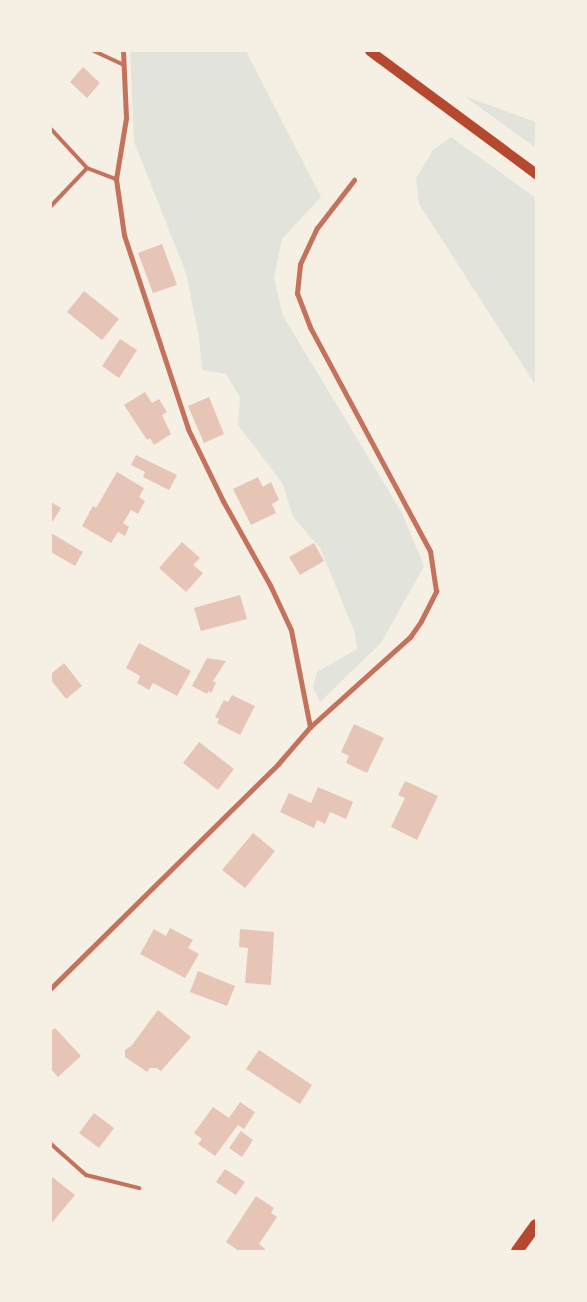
<!DOCTYPE html>
<style>
body{margin:0}
#map{position:relative;width:587px;height:1302px;overflow:hidden;background:#f6efe4;font-family:"Source Sans 3",sans-serif}
div>[style]{position:absolute}
[style*='--x']{left:calc(var(--x)*1px);top:calc(var(--y)*1px);width:calc(var(--w)*1px);rotate:calc(var(--a)*1deg)}
.green>*{inset:0;background:#e2e4dc}
.building>*{inset:0;background:#e6c5b7}
.service>*{height:4px;margin:-2px;padding:0 2px;transform-origin:2px;border-radius:2px;background:#c5725c}
.minor>*{height:5px;margin:-2.5px;padding:0 2.5px;transform-origin:2.5px;border-radius:2.5px;background:#c5725c}
.secondary>*{height:10px;margin:-5px;padding:0 5px;transform-origin:5px;border-radius:5px;background:#b5482f}
.primary>*{height:12px;margin:-6px;padding:0 6px;transform-origin:6px;border-radius:6px;background:#b5482f}
span{translate:-50% -50%;white-space:nowrap;text-align:center;line-height:1.15;-webkit-text-stroke:4px #f6efe4;paint-order:stroke}
.frame{position:absolute;inset:0;border:52px solid #f6efe4;pointer-events:none}
</style>
<div id="map">
<div class="green">
<div style="clip-path:polygon(130px 51px,246px 51px,321px 197px,282px 239px,274px 278px,283px 316px,402px 513px,424px 566px,381px 643px,320px 702px,313px 687px,317px 672px,357px 649px,355px 633px,320px 548px,293px 517px,283px 484px,238px 425px,240px 397px,226px 374px,202px 370px,199px 338px,186px 273px,134px 142px)"></div>
<div style="clip-path:polygon(464px 96px,536px 122px,536px 148px)"></div>
<div style="clip-path:polygon(451px 137px,536px 198px,536px 386px,419px 204px,416px 178px,433px 150px)"></div>
</div>
<div class="building">
<div style="clip-path:polygon(83px 67px,100px 83px,87px 98px,70px 82px)"></div>
<div style="clip-path:polygon(162px 244px,177px 285px,153px 293px,138px 253px)"></div>
<div style="clip-path:polygon(84px 291px,119px 319px,102px 340px,67px 312px)"></div>
<div style="clip-path:polygon(120px 339px,137px 350px,119px 378px,102px 366px)"></div>
<div style="clip-path:polygon(145px 392px,152px 403px,159px 399px,167px 412px,162px 415px,171px 434px,154px 445px,150px 438px,147px 440px,124px 405px)"></div>
<div style="clip-path:polygon(209px 397px,224px 434px,204px 443px,188px 406px)"></div>
<div style="clip-path:polygon(136px 455px,177px 475px,169px 490px,143px 477px,145px 472px,131px 465px)"></div>
<div style="clip-path:polygon(117px 472px,144px 488px,139px 497px,145px 501px,138px 514px,131px 510px,123px 523px,129px 527px,125px 536px,118px 532px,111px 543px,82px 526px,93px 506px,96px 508px)"></div>
<div style="clip-path:polygon(258px 477px,263px 487px,271px 482px,279px 500px,272px 504px,276px 513px,251px 525px,233px 489px)"></div>
<div style="clip-path:polygon(51px 502px,61px 508px,51px 524px)"></div>
<div style="clip-path:polygon(51px 533px,83px 552px,75px 566px,51px 552px)"></div>
<div style="clip-path:polygon(182px 542px,200px 558px,193px 565px,203px 573px,186px 592px,159px 568px)"></div>
<div style="clip-path:polygon(314px 543px,324px 561px,300px 575px,289px 557px)"></div>
<div style="clip-path:polygon(240px 595px,247px 619px,201px 631px,194px 608px)"></div>
<div style="clip-path:polygon(139px 643px,191px 671px,177px 696px,153px 683px,149px 690px,137px 683px,140px 676px,126px 668px)"></div>
<div style="clip-path:polygon(207px 658px,226px 661px,213px 681px,216px 683px,211px 693px,208px 691px,207px 694px,192px 686px)"></div>
<div style="clip-path:polygon(64px 663px,82px 686px,66px 699px,51px 680px,51px 674px)"></div>
<div style="clip-path:polygon(232px 695px,255px 706px,240px 735px,217px 723px,219px 719px,215px 717px,224px 700px,228px 702px)"></div>
<div style="clip-path:polygon(354px 724px,384px 738px,367px 773px,346px 763px,349px 756px,341px 752px)"></div>
<div style="clip-path:polygon(199px 742px,234px 769px,218px 790px,183px 763px)"></div>
<div style="clip-path:polygon(405px 781px,438px 796px,417px 840px,391px 827px,405px 798px,398px 795px)"></div>
<div style="clip-path:polygon(318px 787px,353px 802px,346px 819px,330px 812px,325px 824px,317px 820px,314px 828px,280px 812px,289px 793px,311px 803px)"></div>
<div style="clip-path:polygon(253px 833px,275px 851px,245px 888px,222px 870px)"></div>
<div style="clip-path:polygon(170px 928px,193px 940px,188px 948px,199px 954px,185px 978px,140px 954px,154px 929px,166px 936px)"></div>
<div style="clip-path:polygon(240px 929px,274px 932px,271px 985px,245px 983px,248px 948px,239px 947px)"></div>
<div style="clip-path:polygon(198px 971px,235px 986px,227px 1006px,190px 992px)"></div>
<div style="clip-path:polygon(158px 1010px,191px 1037px,161px 1071px,157px 1068px,150px 1068px,147px 1072px,125px 1057px,125px 1050px,132px 1045px)"></div>
<div style="clip-path:polygon(55px 1028px,81px 1056px,58px 1077px,51px 1069px,51px 1031px)"></div>
<div style="clip-path:polygon(259px 1050px,312px 1085px,300px 1104px,246px 1069px)"></div>
<div style="clip-path:polygon(240px 1102px,255px 1112px,244px 1129px,238px 1125px,215px 1156px,198px 1144px,202px 1139px,194px 1133px,213px 1107px,229px 1118px)"></div>
<div style="clip-path:polygon(94px 1113px,114px 1128px,99px 1148px,79px 1133px)"></div>
<div style="clip-path:polygon(241px 1131px,253px 1140px,242px 1157px,229px 1148px)"></div>
<div style="clip-path:polygon(225px 1169px,245px 1182px,236px 1195px,216px 1182px)"></div>
<div style="clip-path:polygon(51px 1176px,75px 1195px,51px 1224px)"></div>
<div style="clip-path:polygon(256px 1196px,274px 1208px,271px 1213px,277px 1217px,259px 1244px,265px 1249px,264px 1251px,239px 1251px,226px 1242px)"></div>
</div>
<div class="service">
<div style="--x:94;--y:51;--w:33;--a:25"></div>
<div style="--x:51;--y:129;--w:53;--a:47.3"></div>
<div style="--x:87;--y:168;--w:31;--a:21"></div>
<div style="--x:51;--y:206;--w:52;--a:-46.5"></div>
<div style="--x:51;--y:1144;--w:47;--a:41.5"></div>
<div style="--x:86;--y:1175;--w:55;--a:13.8"></div>
</div>
<div class="minor">
<div style="--x:123;--y:51;--w:67;--a:87.4"></div>
<div style="--x:126;--y:118;--w:62;--a:99.3"></div>
<div style="--x:116;--y:179;--w:57;--a:81.9"></div>
<div style="--x:124;--y:235;--w:204;--a:71.7"></div>
<div style="--x:188;--y:429;--w:80;--a:64.1"></div>
<div style="--x:223;--y:501;--w:96;--a:60.8"></div>
<div style="--x:270;--y:585;--w:50;--a:65"></div>
<div style="--x:291;--y:630;--w:99;--a:78.9"></div>
<div style="--x:51;--y:988;--w:319;--a:-44.6"></div>
<div style="--x:278;--y:764;--w:49;--a:-49.1"></div>
<div style="--x:310;--y:727;--w:135;--a:-42"></div>
<div style="--x:410;--y:637;--w:19;--a:-55"></div>
<div style="--x:421;--y:621;--w:34;--a:-63"></div>
<div style="--x:436;--y:591;--w:40;--a:-98.5"></div>
<div style="--x:430;--y:551;--w:254;--a:-118.2"></div>
<div style="--x:310;--y:327;--w:36;--a:-111"></div>
<div style="--x:297;--y:293;--w:29;--a:-84"></div>
<div style="--x:300;--y:264;--w:40;--a:-65"></div>
<div style="--x:317;--y:228;--w:61;--a:-52.4"></div>
</div>
<div class="secondary">
<div style="--x:370;--y:51;--w:207;--a:36.5"></div>
</div>
<div class="primary">
<div style="--x:517;--y:1251;--w:32;--a:-54"></div>
</div>
<div class="frame"></div>
</div>
